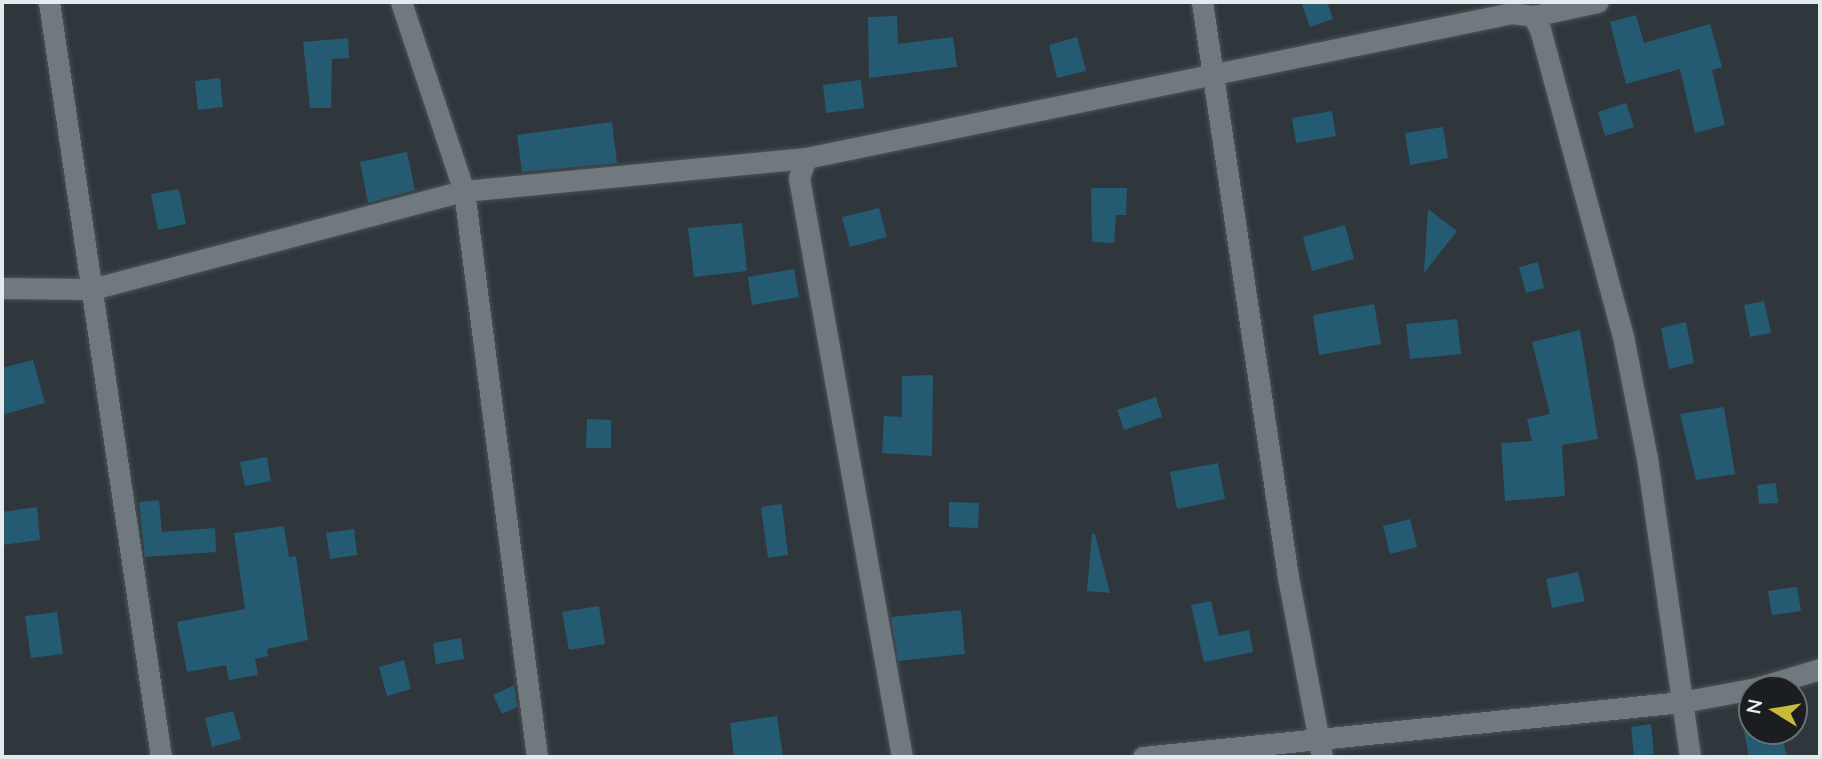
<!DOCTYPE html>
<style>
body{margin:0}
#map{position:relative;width:1822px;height:759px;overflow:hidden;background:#2f373c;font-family:Lato,sans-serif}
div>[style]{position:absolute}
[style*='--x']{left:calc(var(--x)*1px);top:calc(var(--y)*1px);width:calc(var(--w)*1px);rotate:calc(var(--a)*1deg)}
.building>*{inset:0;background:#255b72}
.roads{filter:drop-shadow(0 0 2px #4d5458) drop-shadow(0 0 2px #4d5458)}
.minor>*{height:21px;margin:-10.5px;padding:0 10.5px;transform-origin:10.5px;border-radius:10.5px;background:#6f797e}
span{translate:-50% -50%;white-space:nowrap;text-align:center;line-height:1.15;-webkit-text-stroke:5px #1a1e20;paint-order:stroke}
.frame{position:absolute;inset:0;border:4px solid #e5eaed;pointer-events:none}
.north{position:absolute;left:1738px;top:675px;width:70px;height:70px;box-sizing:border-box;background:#1a1e20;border:2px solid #6b7072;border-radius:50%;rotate:281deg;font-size:19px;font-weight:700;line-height:28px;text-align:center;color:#e5eaed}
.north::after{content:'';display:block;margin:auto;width:24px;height:32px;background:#c9ba3a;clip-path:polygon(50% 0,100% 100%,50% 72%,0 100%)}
</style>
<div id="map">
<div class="building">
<div style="clip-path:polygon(1301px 2px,1327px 2px,1333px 19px,1310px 27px)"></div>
<div style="clip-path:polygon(1636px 15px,1644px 43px,1710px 24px,1722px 67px,1712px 70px,1725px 125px,1695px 133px,1680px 69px,1626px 84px,1610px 22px)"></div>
<div style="clip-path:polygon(897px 16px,898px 44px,953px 37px,957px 67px,869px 78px,868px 17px)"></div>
<div style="clip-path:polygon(1077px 37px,1086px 71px,1057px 78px,1049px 45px)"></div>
<div style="clip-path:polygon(348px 38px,349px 58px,332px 59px,331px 108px,310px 108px,303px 42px)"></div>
<div style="clip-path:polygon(220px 78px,223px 107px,198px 110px,195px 81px)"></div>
<div style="clip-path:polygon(861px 80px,864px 108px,826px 113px,823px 85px)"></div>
<div style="clip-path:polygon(1626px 103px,1634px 127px,1605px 136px,1598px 112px)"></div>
<div style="clip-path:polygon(1332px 111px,1336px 136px,1296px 143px,1292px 118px)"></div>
<div style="clip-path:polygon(612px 122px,617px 163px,522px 172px,517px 135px)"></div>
<div style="clip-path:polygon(1443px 127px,1448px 158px,1410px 165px,1405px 133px)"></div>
<div style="clip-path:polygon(407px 152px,415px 190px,368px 203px,360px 162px)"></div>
<div style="clip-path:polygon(1091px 188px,1127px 188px,1126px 215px,1116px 215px,1114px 243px,1092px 242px)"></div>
<div style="clip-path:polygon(179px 189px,186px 224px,158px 230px,151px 194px)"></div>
<div style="clip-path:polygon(879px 208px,887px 237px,850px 247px,842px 217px)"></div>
<div style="clip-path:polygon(1428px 209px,1457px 231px,1424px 273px)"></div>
<div style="clip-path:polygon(742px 223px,747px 271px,694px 277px,688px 228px)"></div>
<div style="clip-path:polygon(1345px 225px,1354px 259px,1312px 271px,1303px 237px)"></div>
<div style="clip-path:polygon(1538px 262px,1544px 288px,1526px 293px,1519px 267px)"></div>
<div style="clip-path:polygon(794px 269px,799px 297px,752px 305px,748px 277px)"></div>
<div style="clip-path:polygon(1764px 301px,1771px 333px,1750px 337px,1744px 305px)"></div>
<div style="clip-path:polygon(1374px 304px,1381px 344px,1319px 355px,1313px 315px)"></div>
<div style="clip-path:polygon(1457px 319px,1461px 354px,1410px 359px,1406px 324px)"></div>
<div style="clip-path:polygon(1686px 322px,1694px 363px,1669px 369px,1661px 328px)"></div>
<div style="clip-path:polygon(1580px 330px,1598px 439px,1562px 445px,1565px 496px,1505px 501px,1501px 443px,1532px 441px,1527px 419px,1550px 414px,1532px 342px)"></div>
<div style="clip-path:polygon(33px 360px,45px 403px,2px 415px,2px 368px)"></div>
<div style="clip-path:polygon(933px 375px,932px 456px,882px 453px,884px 416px,902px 417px,902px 376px)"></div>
<div style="clip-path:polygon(1156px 397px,1162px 417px,1124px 430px,1117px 410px)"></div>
<div style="clip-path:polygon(1724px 407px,1735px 474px,1696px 480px,1680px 414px)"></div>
<div style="clip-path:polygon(587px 419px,611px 420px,611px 448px,586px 448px)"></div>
<div style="clip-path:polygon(267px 457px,271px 481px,245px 486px,240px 462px)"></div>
<div style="clip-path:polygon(1218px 463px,1225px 499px,1177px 509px,1170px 472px)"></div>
<div style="clip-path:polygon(1776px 483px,1778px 503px,1759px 504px,1757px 485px)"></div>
<div style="clip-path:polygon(159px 500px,162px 532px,215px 528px,216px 552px,145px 557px,139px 502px)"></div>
<div style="clip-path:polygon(949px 502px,979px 503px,978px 528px,949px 527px)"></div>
<div style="clip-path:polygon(782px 504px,788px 555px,768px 558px,761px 507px)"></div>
<div style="clip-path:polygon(37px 507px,40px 540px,2px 545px,2px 512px)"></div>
<div style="clip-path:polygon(1410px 519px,1417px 547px,1390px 554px,1383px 526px)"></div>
<div style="clip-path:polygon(284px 526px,289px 557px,296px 556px,308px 640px,267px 649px,268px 656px,255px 659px,258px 675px,229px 680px,226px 665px,187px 672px,177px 622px,245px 609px,234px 533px)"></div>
<div style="clip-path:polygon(354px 529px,357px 555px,330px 559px,326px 533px)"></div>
<div style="clip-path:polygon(1092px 534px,1095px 534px,1110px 593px,1087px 591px)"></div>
<div style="clip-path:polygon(1578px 572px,1585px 601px,1552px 608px,1546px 579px)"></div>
<div style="clip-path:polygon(1797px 587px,1801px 611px,1772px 615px,1768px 591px)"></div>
<div style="clip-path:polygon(1211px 601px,1219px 636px,1249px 630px,1253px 652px,1204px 662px,1191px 605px)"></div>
<div style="clip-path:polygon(599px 606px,605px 644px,569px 650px,562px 612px)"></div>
<div style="clip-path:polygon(961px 610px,965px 654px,898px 661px,891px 617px)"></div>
<div style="clip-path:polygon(57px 612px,63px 654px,31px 658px,25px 616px)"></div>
<div style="clip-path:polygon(461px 638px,464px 659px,436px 664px,433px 643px)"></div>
<div style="clip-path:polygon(404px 660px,411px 689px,387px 696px,379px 667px)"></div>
<div style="clip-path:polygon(514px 685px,517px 707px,502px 714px,493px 695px)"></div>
<div style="clip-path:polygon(233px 711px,241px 739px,212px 747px,205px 718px)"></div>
<div style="clip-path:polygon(777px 716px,783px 757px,734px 757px,730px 723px)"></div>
<div style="clip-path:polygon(1651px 724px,1654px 754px,1634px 757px,1631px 727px)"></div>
<div style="clip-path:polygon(1744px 731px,1781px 731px,1787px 757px,1749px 757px)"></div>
</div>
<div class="roads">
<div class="minor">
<div style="--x:49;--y:2;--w:763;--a:81.56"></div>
<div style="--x:401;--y:2;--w:199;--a:71.6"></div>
<div style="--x:464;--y:191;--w:571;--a:82.65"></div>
<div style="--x:1202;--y:2;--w:581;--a:81.49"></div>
<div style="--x:1288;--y:577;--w:183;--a:79.3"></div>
<div style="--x:1533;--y:16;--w:66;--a:-12.2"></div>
<div style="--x:2;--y:288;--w:90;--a:0.6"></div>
<div style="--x:92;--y:289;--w:385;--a:-14.8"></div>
<div style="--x:464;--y:191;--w:344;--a:-5.5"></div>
<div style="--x:1753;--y:689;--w:70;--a:-16.6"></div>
<div style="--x:902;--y:757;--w:588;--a:-100.09"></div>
<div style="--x:799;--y:178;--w:21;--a:-71"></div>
<div style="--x:806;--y:158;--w:721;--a:-11.61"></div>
<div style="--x:1512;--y:13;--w:21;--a:8"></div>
<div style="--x:1533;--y:16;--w:15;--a:62"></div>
<div style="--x:1540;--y:29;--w:318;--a:74.9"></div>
<div style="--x:1623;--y:336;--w:124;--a:78.9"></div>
<div style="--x:1647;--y:458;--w:302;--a:81.8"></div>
<div style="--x:1143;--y:757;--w:542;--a:-5.83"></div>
<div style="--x:1682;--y:702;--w:71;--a:-10.5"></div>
</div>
</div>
<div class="frame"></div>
<div class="north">N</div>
</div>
